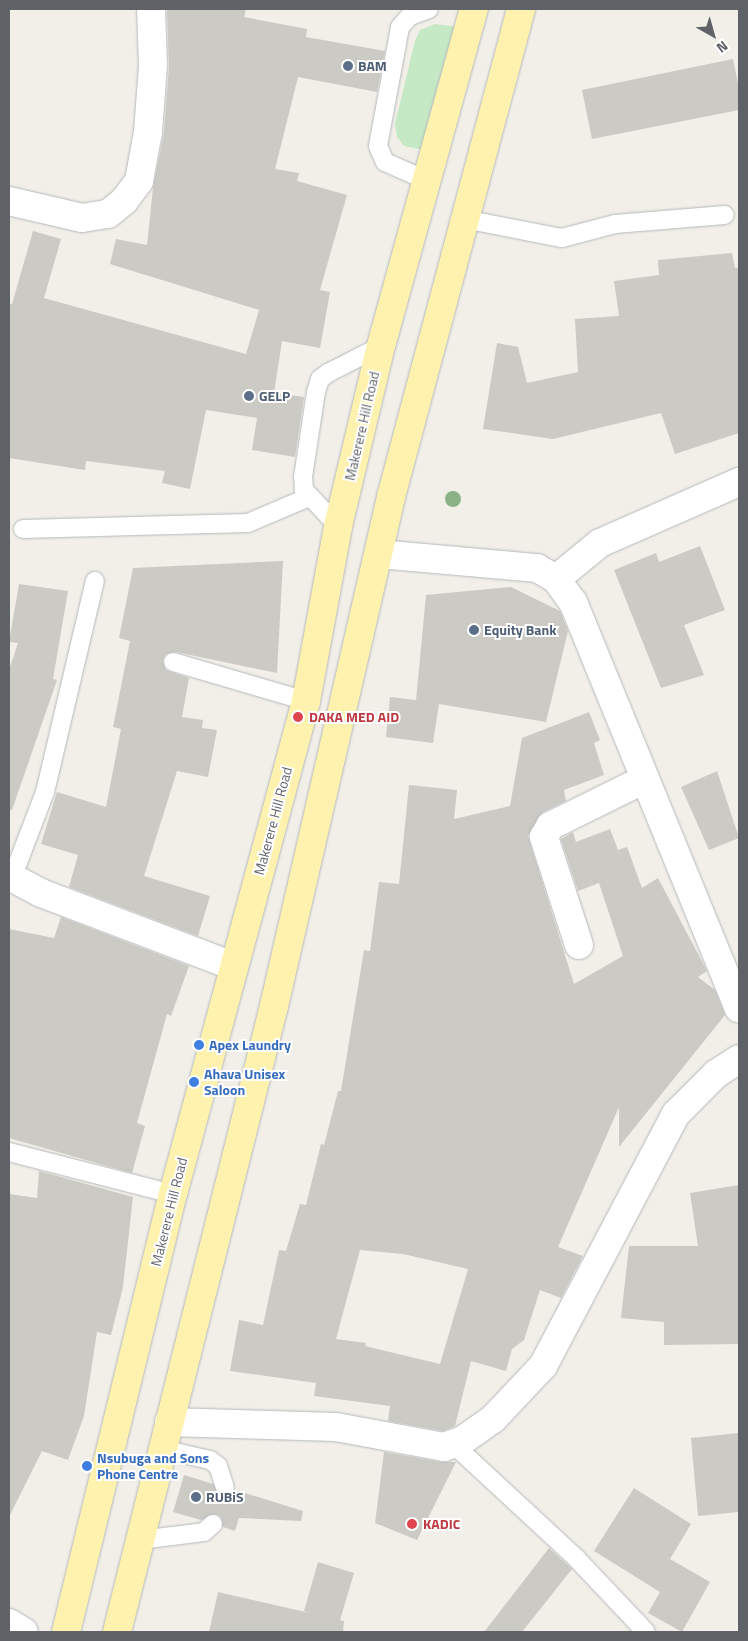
<!DOCTYPE html>
<style>
body{margin:0}
#map{position:relative;width:748px;height:1641px;overflow:hidden;background:#f1efe8;font-family:"Titillium Web",sans-serif}
div>[style]{position:absolute}
[style*='--x']{left:calc(var(--x)*1px);top:calc(var(--y)*1px);width:calc(var(--w)*1px);rotate:calc(var(--a)*1deg)}
.green>*{inset:0;background:#c5e8c5}
.building>*{inset:0;background:#cccac5}
.roads{filter:drop-shadow(0 0 1px #b5b8bc) drop-shadow(0 0 1px #b5b8bc)}
.lane>*{height:18px;margin:-9px;padding:0 9px;transform-origin:9px;border-radius:9px;background:#fff}
.street>*{height:28px;margin:-14px;padding:0 14px;transform-origin:14px;border-radius:14px;background:#fff}
.secondary>*{height:28px;margin:-14px;padding:0 14px;transform-origin:14px;border-radius:14px;background:#fff}
.primary>*{height:28px;margin:-14px;padding:0 14px;transform-origin:14px;border-radius:14px;background:#fff2af}
.trees>*{width:16px;height:16px;margin:-8px;border-radius:50%;background:#89b387}
.dots>*{width:14px;height:14px;translate:-50% -50%;box-sizing:border-box;border:2px solid #fff;border-radius:50%}
span{translate:-50% -50%;white-space:nowrap;text-align:center;line-height:1.15;-webkit-text-stroke:4px #fff;paint-order:stroke}
.service-label{font-size:14px;color:#4e5e75;font-weight:700}
.left{translate:0 -50%;text-align:left}
.street-label{font-size:14px;color:#5f6368}
.health-label{font-size:14px;color:#be3a42;font-weight:700}
.shop-label{font-size:14px;color:#366cbe;font-weight:700}
.frame{position:absolute;inset:0;border:10px solid #5f6368;pointer-events:none}
.north{position:absolute;left:688px;top:10px;width:50px;height:50px;-webkit-text-stroke:4px #fff;paint-order:stroke;rotate:142deg;font-size:14px;font-weight:700;line-height:20px;text-align:center;color:#5f6368}
.north::after{content:'';display:block;margin:auto;width:18px;height:22px;background:#5f6368;clip-path:polygon(50% 0,100% 100%,50% 72%,0 100%)}
</style>
<div id="map">
<div class="green">
<div style="clip-path:polygon(435px 24px,458px 27px,433px 152px,404px 146px,397px 137px,395px 124px,415px 41px,420px 30px)"></div>
</div>
<div class="building">
<div style="clip-path:polygon(167px 9px,246px 9px,244px 17px,307px 29px,306px 37px,385px 51px,377px 92px,298px 77px,275px 169px,299px 173px,297px 181px,347px 195px,320px 290px,330px 292px,320px 348px,282px 341px,274px 393px,304px 397px,295px 457px,252px 450px,257px 418px,206px 410px,190px 489px,162px 483px,165px 471px,86px 461px,85px 470px,9px 458px,9px 304px,12px 304px,33px 231px,61px 239px,44px 298px,246px 354px,259px 310px,110px 264px,116px 239px,147px 245px,153px 188px,164px 133px,169px 66px)"></div>
<div style="clip-path:polygon(733px 59px,739px 89px,739px 110px,592px 139px,582px 90px)"></div>
<div style="clip-path:polygon(732px 253px,735px 268px,739px 268px,739px 433px,675px 454px,661px 413px,553px 439px,483px 429px,497px 343px,518px 347px,527px 383px,578px 372px,575px 319px,619px 316px,614px 281px,659px 275px,658px 260px)"></div>
<div style="clip-path:polygon(700px 546px,725px 610px,684px 625px,704px 675px,661px 688px,614px 570px,656px 553px,659px 562px)"></div>
<div style="clip-path:polygon(283px 561px,277px 673px,176px 652px,166px 654px,163px 660px,166px 670px,189px 678px,182px 717px,203px 720px,202px 728px,217px 730px,208px 777px,177px 771px,144px 876px,210px 896px,198px 936px,69px 887px,78px 855px,41px 844px,57px 792px,106px 807px,121px 729px,113px 727px,130px 641px,119px 638px,133px 568px)"></div>
<div style="clip-path:polygon(19px 584px,68px 591px,53px 679px,57px 680px,12px 810px,9px 810px,9px 670px,18px 643px,9px 642px)"></div>
<div style="clip-path:polygon(511px 587px,560px 611px,568px 631px,546px 722px,439px 704px,433px 743px,386px 737px,390px 697px,416px 700px,426px 595px)"></div>
<div style="clip-path:polygon(evenodd,589px 712px,600px 740px,594px 743px,604px 775px,564px 790px,566px 801px,543px 812px,528px 836px,574px 984px,623px 956px,599px 883px,578px 891px,561px 839px,573px 832px,576px 842px,610px 829px,618px 850px,627px 847px,642px 888px,658px 878px,707px 971px,698px 977px,715px 990px,725px 1015px,619px 1147px,619px 1107px,558px 1247px,583px 1256px,561px 1298px,540px 1290px,524px 1340px,512px 1349px,506px 1371px,471px 1361px,455px 1426px,443px 1431px,388px 1421px,390px 1406px,314px 1396px,316px 1383px,230px 1371px,239px 1320px,263px 1325px,279px 1250px,286px 1251px,300px 1204px,306px 1205px,321px 1144px,324px 1145px,338px 1091px,341px 1091px,364px 950px,370px 951px,379px 882px,399px 884px,409px 785px,457px 790px,454px 819px,510px 806px,522px 738px,589px 712px,360px 1250px,403px 1254px,468px 1269px,440px 1364px,365px 1346px,366px 1343px,336px 1339px,360px 1250px)"></div>
<div style="clip-path:polygon(717px 771px,739px 838px,709px 850px,681px 787px)"></div>
<div style="clip-path:polygon(61px 917px,189px 966px,171px 1016px,167px 1014px,137px 1123px,145px 1126px,132px 1173px,9px 1138px,9px 929px,54px 938px)"></div>
<div style="clip-path:polygon(39px 1171px,133px 1197px,123px 1287px,111px 1335px,97px 1332px,84px 1416px,68px 1460px,42px 1451px,9px 1517px,9px 1194px,37px 1198px)"></div>
<div style="clip-path:polygon(739px 1185px,739px 1344px,664px 1345px,664px 1322px,621px 1318px,629px 1246px,698px 1246px,690px 1193px)"></div>
<div style="clip-path:polygon(739px 1433px,739px 1512px,698px 1516px,691px 1438px)"></div>
<div style="clip-path:polygon(384px 1452px,441px 1462px,456px 1462px,417px 1540px,375px 1523px)"></div>
<div style="clip-path:polygon(184px 1475px,213px 1484px,222px 1497px,229px 1497px,235px 1490px,303px 1511px,301px 1521px,239px 1518px,235px 1531px,223px 1527px,221px 1517px,216px 1514px,201px 1520px,173px 1512px)"></div>
<div style="clip-path:polygon(634px 1488px,691px 1524px,670px 1559px,710px 1582px,682px 1632px,648px 1613px,660px 1592px,594px 1551px)"></div>
<div style="clip-path:polygon(549px 1548px,572px 1569px,522px 1632px,484px 1632px)"></div>
<div style="clip-path:polygon(318px 1562px,354px 1573px,340px 1620px,344px 1621px,343px 1632px,209px 1632px,218px 1592px,310px 1613px,304px 1611px)"></div>
</div>
<div class="roads">
<div class="lane">
<div style="--x:428;--y:181;--w:47;--a:-156.2"></div>
<div style="--x:385;--y:162;--w:17;--a:-114"></div>
<div style="--x:378;--y:146;--w:121;--a:-79.5"></div>
<div style="--x:400;--y:27;--w:15;--a:-48"></div>
<div style="--x:410;--y:16;--w:20;--a:-20"></div>
<div style="--x:464;--y:219;--w:100;--a:11"></div>
<div style="--x:562;--y:238;--w:55;--a:-14.8"></div>
<div style="--x:615;--y:224;--w:110;--a:-4.7"></div>
<div style="--x:338;--y:526;--w:50;--a:-133.4"></div>
<div style="--x:304;--y:490;--w:13;--a:-94"></div>
<div style="--x:303;--y:477;--w:86;--a:-81.3"></div>
<div style="--x:316;--y:392;--w:14;--a:-73"></div>
<div style="--x:320;--y:379;--w:10;--a:-37"></div>
<div style="--x:328;--y:373;--w:59;--a:-27"></div>
<div style="--x:23;--y:529;--w:225;--a:-1.5"></div>
<div style="--x:248;--y:523;--w:66;--a:-23.1"></div>
<div style="--x:173;--y:662;--w:139;--a:16.3"></div>
<div style="--x:12;--y:878;--w:92;--a:-69"></div>
<div style="--x:45;--y:792;--w:217;--a:-76.7"></div>
<div style="--x:9;--y:1152;--w:169;--a:14.4"></div>
<div style="--x:453;--y:1444;--w:169;--a:42.8"></div>
<div style="--x:577;--y:1559;--w:100;--a:46.6"></div>
<div style="--x:162;--y:1449;--w:49;--a:12.9"></div>
<div style="--x:210;--y:1460;--w:10;--a:37"></div>
<div style="--x:218;--y:1466;--w:22;--a:72"></div>
<div style="--x:140;--y:1540;--w:64;--a:-7.1"></div>
<div style="--x:204;--y:1532;--w:12;--a:-42"></div>
</div>
<div class="street">
<div style="--x:9;--y:201;--w:75;--a:13.1"></div>
<div style="--x:82;--y:218;--w:26;--a:-9"></div>
<div style="--x:108;--y:214;--w:21;--a:-39"></div>
<div style="--x:124;--y:201;--w:25;--a:-53"></div>
<div style="--x:139;--y:181;--w:50;--a:-79.6"></div>
<div style="--x:148;--y:132;--w:67;--a:-85.7"></div>
<div style="--x:153;--y:65;--w:56;--a:-92"></div>
<div style="--x:556;--y:579;--w:57;--a:-39.3"></div>
<div style="--x:600;--y:543;--w:152;--a:-23.7"></div>
<div style="--x:9;--y:876;--w:36;--a:28"></div>
<div style="--x:41;--y:893;--w:205;--a:20.8"></div>
<div style="--x:579;--y:945;--w:114;--a:-108"></div>
<div style="--x:544;--y:837;--w:13;--a:-61"></div>
<div style="--x:550;--y:826;--w:106;--a:-26.3"></div>
<div style="--x:169;--y:1422;--w:167;--a:1.7"></div>
<div style="--x:336;--y:1427;--w:110;--a:10.5"></div>
<div style="--x:444;--y:1447;--w:20;--a:-20"></div>
<div style="--x:463;--y:1440;--w:37;--a:-35"></div>
<div style="--x:493;--y:1419;--w:73;--a:-46.7"></div>
<div style="--x:543;--y:1366;--w:285;--a:-62.2"></div>
<div style="--x:676;--y:1114;--w:57;--a:-45"></div>
<div style="--x:716;--y:1074;--w:27;--a:-33"></div>
<div style="--x:9;--y:1623;--w:17;--a:31"></div>
</div>
<div class="secondary">
<div style="--x:379;--y:554;--w:159;--a:5.1"></div>
<div style="--x:537;--y:568;--w:22;--a:30"></div>
<div style="--x:556;--y:579;--w:29;--a:54"></div>
<div style="--x:573;--y:602;--w:439;--a:67.8"></div>
</div>
<div class="primary">
<div style="--x:66;--y:1632;--w:451;--a:-76.3"></div>
<div style="--x:173;--y:1194;--w:511;--a:-74.9"></div>
<div style="--x:306;--y:701;--w:178;--a:-79.6"></div>
<div style="--x:338;--y:526;--w:185;--a:-76.6"></div>
<div style="--x:381;--y:346;--w:350;--a:-74.6"></div>
<div style="--x:117;--y:1632;--w:645;--a:-75.92"></div>
<div style="--x:274;--y:1006;--w:522;--a:-77.05"></div>
<div style="--x:391;--y:497;--w:505;--a:-75.08"></div>
</div>
</div>
<div class="trees">
<div style="left:453px;top:499px"></div>
</div>
<div class="dots">
<div style="left:348px;top:66px;background:#5c6f8a"></div>
<div style="left:249px;top:396px;background:#5c6f8a"></div>
<div style="left:474px;top:630px;background:#5c6f8a"></div>
<div style="left:298px;top:717px;background:#e0444e"></div>
<div style="left:199px;top:1045px;background:#3f7fe0"></div>
<div style="left:194px;top:1082px;background:#3f7fe0"></div>
<div style="left:87px;top:1466px;background:#3f7fe0"></div>
<div style="left:196px;top:1497px;background:#5c6f8a"></div>
<div style="left:412px;top:1524px;background:#e0444e"></div>
</div>
<div class="service-label">
<span class="left" style="left:358px;top:66px">BAM</span>
<span class="left" style="left:259px;top:396px">GELP</span>
<span class="left" style="left:484px;top:630px">Equity Bank</span>
<span class="left" style="left:206px;top:1497px">RUBiS</span>
</div>
<div class="street-label">
<span style="left:362px;top:426px;rotate:-77deg">Makerere Hill Road</span>
<span style="left:273px;top:821px;rotate:-75deg">Makerere Hill Road</span>
<span style="left:169px;top:1212px;rotate:-76deg">Makerere Hill Road</span>
</div>
<div class="health-label">
<span class="left" style="left:309px;top:717px">DAKA MED AID</span>
<span class="left" style="left:423px;top:1524px">KADIC</span>
</div>
<div class="shop-label">
<span class="left" style="left:209px;top:1045px">Apex Laundry</span>
<span class="left" style="left:204px;top:1082px">Ahava Unisex<br>Saloon</span>
<span class="left" style="left:97px;top:1466px">Nsubuga and Sons<br>Phone Centre</span>
</div>
<div class="frame"></div>
<div class="north">N</div>
</div>
